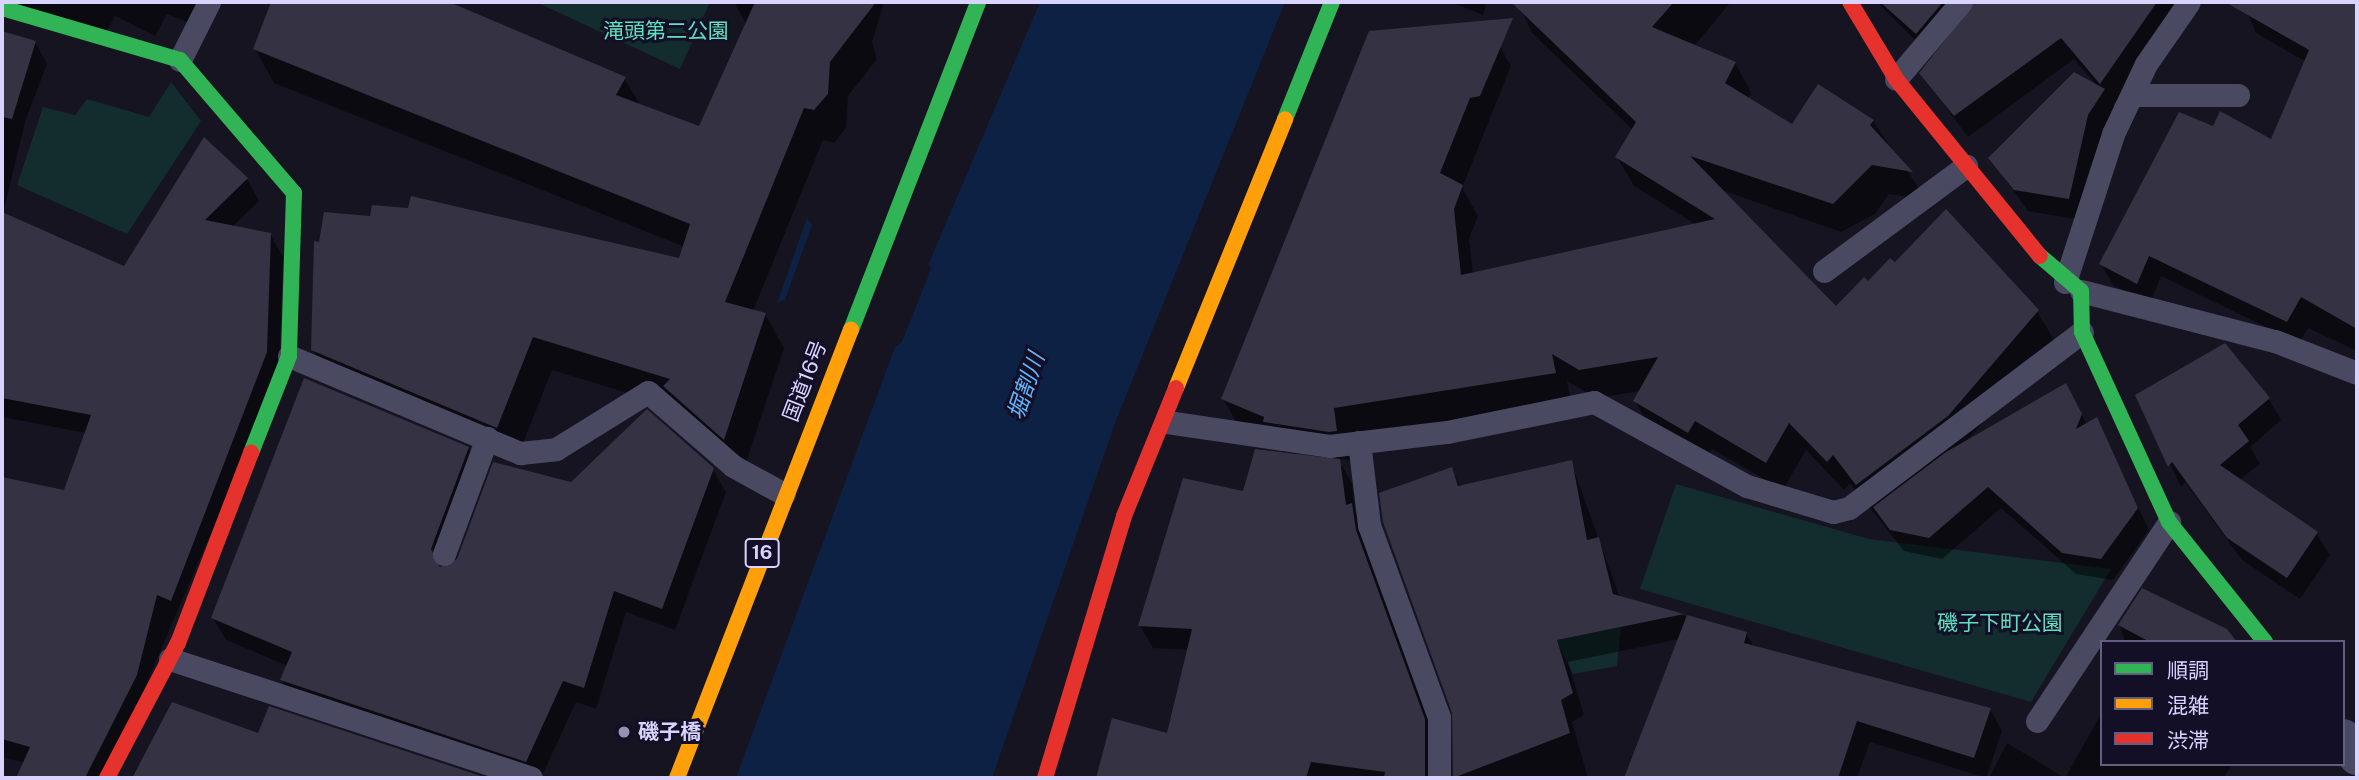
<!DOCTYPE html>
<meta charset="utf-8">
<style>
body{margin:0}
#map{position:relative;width:2359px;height:780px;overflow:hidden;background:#161421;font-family:"Public Sans","Noto Sans JP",sans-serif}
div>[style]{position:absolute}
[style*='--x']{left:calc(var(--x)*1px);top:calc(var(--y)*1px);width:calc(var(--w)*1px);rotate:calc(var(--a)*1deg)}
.green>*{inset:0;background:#132c2d}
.water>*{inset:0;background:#0d2144}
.pier>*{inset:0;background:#161421}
.shadow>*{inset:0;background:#0007}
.building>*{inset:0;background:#343243}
.lane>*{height:23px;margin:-11.5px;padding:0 11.5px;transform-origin:11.5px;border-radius:11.5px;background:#4a4962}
.street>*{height:38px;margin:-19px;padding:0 19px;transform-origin:19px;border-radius:19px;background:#4a4962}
.fast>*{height:16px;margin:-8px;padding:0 8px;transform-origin:8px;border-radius:8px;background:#30b455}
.slow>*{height:16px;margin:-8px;padding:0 8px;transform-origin:8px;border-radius:8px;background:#ff9f0a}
.jam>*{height:16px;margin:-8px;padding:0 8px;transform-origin:8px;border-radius:8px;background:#e5322d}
.dots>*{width:19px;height:19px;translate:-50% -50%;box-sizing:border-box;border:4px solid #130f26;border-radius:50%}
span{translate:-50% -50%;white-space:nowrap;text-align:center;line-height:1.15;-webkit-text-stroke:6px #130f26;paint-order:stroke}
.shield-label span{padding:2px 5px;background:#130f26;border:2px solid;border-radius:5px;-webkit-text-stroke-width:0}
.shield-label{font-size:19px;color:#d9d4ff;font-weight:700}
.park-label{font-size:21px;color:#5fe0c0}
.street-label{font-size:21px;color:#d9d4ff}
.poi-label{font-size:21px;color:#d9d4ff;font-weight:700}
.left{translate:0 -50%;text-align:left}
.water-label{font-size:23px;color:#62b6ff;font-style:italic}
.frame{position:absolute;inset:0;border:4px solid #d9d4ff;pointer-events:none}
.legend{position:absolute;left:2100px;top:640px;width:245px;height:126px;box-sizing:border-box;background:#130f26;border:2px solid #625e7d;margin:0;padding:9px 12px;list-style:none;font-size:21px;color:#d9d4ff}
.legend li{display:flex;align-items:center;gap:14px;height:35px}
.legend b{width:35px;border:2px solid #625e7d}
</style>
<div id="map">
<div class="green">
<div style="clip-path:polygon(536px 2px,710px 2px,680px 69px)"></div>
<div style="clip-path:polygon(171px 82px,201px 121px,127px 234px,17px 185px,43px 107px,75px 115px,87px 99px,149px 117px)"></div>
<div style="clip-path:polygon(1676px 484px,1869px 539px,2111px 569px,2031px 702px,1640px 589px)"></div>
<div style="clip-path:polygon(1621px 627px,1617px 666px,1573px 674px,1556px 640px)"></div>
</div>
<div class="water">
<div style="clip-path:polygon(1040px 2px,1285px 2px,1115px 423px,992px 778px,736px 778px,895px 347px,777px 303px,807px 218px,929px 263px)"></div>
</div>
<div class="pier">
<div style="clip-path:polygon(807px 218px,927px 261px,931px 269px,902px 342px,895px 347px,777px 303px,785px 300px,812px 225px)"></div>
</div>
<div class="shadow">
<div style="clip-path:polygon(2px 2px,198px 2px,188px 22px,167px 14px,155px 36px,115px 16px,107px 31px)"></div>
<div style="clip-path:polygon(275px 2px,442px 2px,624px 78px,641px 106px,699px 128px,746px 24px,734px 2px,884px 2px,872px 42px,877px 59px,848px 96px,846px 128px,834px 143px,823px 140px,753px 311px,765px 314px,784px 348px,743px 472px,677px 408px,552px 370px,516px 461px,332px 384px,313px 350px,371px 218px,680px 260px,685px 247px,274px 83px,255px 49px)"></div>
<div style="clip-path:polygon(1450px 2px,1487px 2px,1483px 15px)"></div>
<div style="clip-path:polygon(1518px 2px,1731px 2px,1694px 46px,1735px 63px,1751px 92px,1748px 99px,1793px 126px,1873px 121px,1927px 200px,1889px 194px,1875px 214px,1841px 232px,1719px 189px,1836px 308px,1868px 283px,2037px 311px,2054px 340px,1966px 442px,2065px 386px,2087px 425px,2096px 419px,2149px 530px,2113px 580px,2076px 574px,2001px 508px,1942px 559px,1904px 551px,1850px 483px,1844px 490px,1806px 450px,1783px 490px,1712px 449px,1705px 460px,1652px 430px,1635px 401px,1640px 391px,1597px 398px,1567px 381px,1571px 402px,1349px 437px,1352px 460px,1338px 459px,1352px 483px,1355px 511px,1437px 743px,1439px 778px,1097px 778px,1114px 720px,1169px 735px,1189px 650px,1153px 648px,1140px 626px,1244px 493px,1284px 454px,1277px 444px,1240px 428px,1223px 399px,1494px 37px,1511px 66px,1462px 188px,1478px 216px,1469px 239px,1473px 274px,1697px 225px,1634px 186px,1617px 157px,1633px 130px,1532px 33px)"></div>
<div style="clip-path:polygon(1877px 2px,2184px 2px,2113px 105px,2117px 112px,2081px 220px,2028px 211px,1991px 159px,2098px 87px,2074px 59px,1968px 137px,1921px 73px,1969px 10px,1929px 54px)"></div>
<div style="clip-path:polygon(2243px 2px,2357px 2px,2357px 351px,2308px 328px,2299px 343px,2161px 276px,2150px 304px,2113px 285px,2101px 264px,2214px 128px,2272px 142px,2306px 62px,2256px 33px)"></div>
<div style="clip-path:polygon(2px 33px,35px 42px,47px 64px,25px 122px,3px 214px,125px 268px,247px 179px,259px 201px,232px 227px,270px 234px,283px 257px,279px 374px,106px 778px,22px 778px,25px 763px,2px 757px,2px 479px,65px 492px,86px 433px,2px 417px,2px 424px)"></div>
<div style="clip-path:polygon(2137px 395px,2269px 399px,2281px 420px,2250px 447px,2260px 464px,2239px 480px,2317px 534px,2330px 555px,2300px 599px,2242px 560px,2185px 482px,2181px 487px)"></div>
<div style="clip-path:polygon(evenodd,468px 448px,480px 470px,444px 567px,572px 484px,713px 470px,726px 492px,675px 630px,626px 612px,596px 709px,576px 702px,541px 778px,294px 702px,282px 680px,288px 666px,226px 640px,213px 618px,468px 448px,428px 541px,444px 568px,440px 568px,428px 541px)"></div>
<div style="clip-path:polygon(1571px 462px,1620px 598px,1746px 633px,1754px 647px,1990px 709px,2002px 731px,1986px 778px,1870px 742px,1857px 778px,1628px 778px,1680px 639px,1568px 662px,1584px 715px,1572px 722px,1588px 778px,1455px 778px,1451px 469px,1461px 487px)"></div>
<div style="clip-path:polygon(2120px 625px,2220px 642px,2125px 642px)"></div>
<div style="clip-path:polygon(173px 704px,258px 735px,270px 708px,481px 778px,131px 778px)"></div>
<div style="clip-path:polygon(2102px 712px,2102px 764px,2232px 764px,2224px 778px,2065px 778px)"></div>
<div style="clip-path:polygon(2007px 743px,2065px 778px,1989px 778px)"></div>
</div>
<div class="building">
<div style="clip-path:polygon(271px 2px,449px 2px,626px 77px,616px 95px,699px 126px,755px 2px,876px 2px,830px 62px,828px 94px,814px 110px,804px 108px,725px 302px,766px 313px,724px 440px,663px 386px,670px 379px,533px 337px,497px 428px,311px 350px,314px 241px,319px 242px,324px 212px,370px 216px,372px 205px,408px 208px,411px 196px,679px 258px,690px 224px,253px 49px)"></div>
<div style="clip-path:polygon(1511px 2px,1674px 2px,1652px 27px,1736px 62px,1725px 83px,1792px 124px,1818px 84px,1874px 120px,1870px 125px,1913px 172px,1872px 165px,1833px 204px,1690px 156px,1836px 306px,1864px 277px,1868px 281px,1890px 258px,1895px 262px,1946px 209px,2039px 310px,1948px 416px,1856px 485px,1833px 455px,1827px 462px,1789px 423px,1766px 463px,1695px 421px,1688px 433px,1633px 401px,1658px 357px,1579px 370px,1552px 354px,1556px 373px,1334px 408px,1337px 431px,1329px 432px,1263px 422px,1264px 417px,1221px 399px,1369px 31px,1513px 18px,1480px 96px,1470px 98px,1440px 173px,1463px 185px,1454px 209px,1461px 275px,1715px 219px,1615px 157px,1636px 122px)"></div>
<div style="clip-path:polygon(1880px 2px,1943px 2px,1916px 34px)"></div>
<div style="clip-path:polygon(1975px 2px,2157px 2px,2100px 84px,2061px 38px,1954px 116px,1919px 73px)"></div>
<div style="clip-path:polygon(2225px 2px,2357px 2px,2357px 329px,2301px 297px,2287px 322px,2149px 256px,2137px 284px,2099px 264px,2179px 112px,2213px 126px,2220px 111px,2271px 139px,2309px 50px)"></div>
<div style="clip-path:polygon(2px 31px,36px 41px,12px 119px,2px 117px)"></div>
<div style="clip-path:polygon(2074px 72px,2105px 89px,2088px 115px,2069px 199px,2014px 190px,1988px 158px)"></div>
<div style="clip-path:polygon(204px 137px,248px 178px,205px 220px,271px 233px,267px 352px,171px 601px,157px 595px,137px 675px,85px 778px,16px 778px,30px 747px,2px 739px,2px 477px,64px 490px,91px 415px,2px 398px,2px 212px,124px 266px)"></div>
<div style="clip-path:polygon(2225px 343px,2270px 398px,2238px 425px,2249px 441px,2220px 465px,2318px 532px,2287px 578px,2227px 538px,2172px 462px,2168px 467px,2135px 395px)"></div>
<div style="clip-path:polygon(304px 378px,469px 447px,431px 549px,440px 567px,457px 559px,493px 462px,571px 482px,647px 409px,714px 468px,662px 609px,614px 591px,584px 688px,563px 681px,526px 762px,280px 680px,292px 652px,211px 618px)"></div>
<div style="clip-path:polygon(2066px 383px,2082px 414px,2076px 429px,2097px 417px,2138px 508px,2101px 559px,2062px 553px,1988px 487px,1929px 538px,1890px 530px,1873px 507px,1946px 452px)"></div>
<div style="clip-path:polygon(1255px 449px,1340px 459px,1346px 505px,1352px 503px,1356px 530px,1425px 719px,1425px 778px,1384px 778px,1385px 772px,1311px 762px,1306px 778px,1096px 778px,1112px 718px,1167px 733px,1192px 629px,1138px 626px,1183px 478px,1243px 491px)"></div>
<div style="clip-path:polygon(1572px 460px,1587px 540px,1599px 537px,1613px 594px,1684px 614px,1557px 640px,1573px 693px,1561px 700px,1570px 733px,1453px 778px,1452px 713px,1383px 522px,1379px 493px,1452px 467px,1458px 486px)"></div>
<div style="clip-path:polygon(2142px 588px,2227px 629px,2237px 642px,2150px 642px,2118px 625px)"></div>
<div style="clip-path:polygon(1687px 615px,1747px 632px,1744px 643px,1991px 708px,1974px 758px,1857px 721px,1838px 778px,1624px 778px)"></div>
<div style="clip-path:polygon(172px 702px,258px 733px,269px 706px,487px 778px,132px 778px)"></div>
</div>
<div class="lane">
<div style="--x:180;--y:60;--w:65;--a:-63.4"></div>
<div style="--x:1896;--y:79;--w:101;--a:-49.8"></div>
<div style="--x:2133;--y:95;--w:105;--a:0"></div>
<div style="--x:1824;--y:271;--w:177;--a:-36.5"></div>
<div style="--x:2065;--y:282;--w:156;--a:-72"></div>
<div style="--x:2113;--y:134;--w:77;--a:-64.8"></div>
<div style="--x:2146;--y:64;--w:75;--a:-55.3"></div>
<div style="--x:2081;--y:291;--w:200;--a:14.5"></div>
<div style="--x:2275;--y:341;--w:88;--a:21.3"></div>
<div style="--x:289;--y:356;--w:251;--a:22.8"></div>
<div style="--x:520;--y:453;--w:36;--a:-6"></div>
<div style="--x:556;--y:449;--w:108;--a:-31.8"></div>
<div style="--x:648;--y:392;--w:113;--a:41"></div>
<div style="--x:733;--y:466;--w:58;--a:28.8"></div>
<div style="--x:1167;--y:422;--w:164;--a:8.4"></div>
<div style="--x:1329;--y:446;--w:119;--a:-6.8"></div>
<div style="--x:1447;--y:432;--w:150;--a:-11.5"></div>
<div style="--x:1594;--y:402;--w:175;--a:28.8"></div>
<div style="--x:1747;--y:486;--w:90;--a:16.8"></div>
<div style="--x:1833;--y:512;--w:16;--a:-14"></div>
<div style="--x:1849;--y:508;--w:292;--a:-37.1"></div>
<div style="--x:1359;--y:442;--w:84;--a:83.1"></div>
<div style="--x:1369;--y:525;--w:204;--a:70"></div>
<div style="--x:1439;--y:717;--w:61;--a:90"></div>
<div style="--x:444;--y:554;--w:124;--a:-69.7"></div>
<div style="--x:170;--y:659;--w:380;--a:18.2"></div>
<div style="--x:2037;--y:721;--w:239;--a:-56.4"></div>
</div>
<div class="street">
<div style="--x:2343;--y:738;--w:23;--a:52"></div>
</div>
<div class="fast">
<div style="--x:2;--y:8;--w:185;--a:16.3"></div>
<div style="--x:180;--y:60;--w:175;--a:49.4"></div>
<div style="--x:294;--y:193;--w:163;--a:91.8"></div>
<div style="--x:289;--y:356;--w:104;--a:111.4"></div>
<div style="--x:1285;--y:119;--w:126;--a:-68.1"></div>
<div style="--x:2040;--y:256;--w:54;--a:40.5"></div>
<div style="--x:2081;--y:291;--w:41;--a:88.6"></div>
<div style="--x:2082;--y:332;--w:209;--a:65.4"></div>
<div style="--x:2169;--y:522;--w:154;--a:51.3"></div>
<div style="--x:851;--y:330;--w:352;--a:-68.8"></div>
</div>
<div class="slow">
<div style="--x:1176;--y:388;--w:290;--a:-67.9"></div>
<div style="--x:677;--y:778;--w:481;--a:-68.8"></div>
</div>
<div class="jam">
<div style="--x:1850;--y:2;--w:90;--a:59.1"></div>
<div style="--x:1896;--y:79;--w:228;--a:50.9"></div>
<div style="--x:107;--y:778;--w:153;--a:-62.3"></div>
<div style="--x:178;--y:643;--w:204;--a:-69"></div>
<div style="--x:1045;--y:778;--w:274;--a:-73.2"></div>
<div style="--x:1124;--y:516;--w:138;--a:-67.9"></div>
</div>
<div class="dots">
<div style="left:624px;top:732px;background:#9591b1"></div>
</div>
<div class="shield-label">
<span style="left:762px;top:553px">16</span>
</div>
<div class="park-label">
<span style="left:666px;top:31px">滝頭第二公園</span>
<span style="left:2000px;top:623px">磯子下町公園</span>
</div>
<div class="street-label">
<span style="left:805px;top:381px;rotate:-69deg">国道16号</span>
</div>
<div class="poi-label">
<span class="left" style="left:638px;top:732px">磯子橋</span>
</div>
<div class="water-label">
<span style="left:1026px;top:386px;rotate:-71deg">堀割川</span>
</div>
<div class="frame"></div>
<ul class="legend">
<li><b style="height:9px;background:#30b455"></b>順調</li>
<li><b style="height:9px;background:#ff9f0a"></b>混雑</li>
<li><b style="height:9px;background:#e5322d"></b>渋滞</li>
</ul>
</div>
